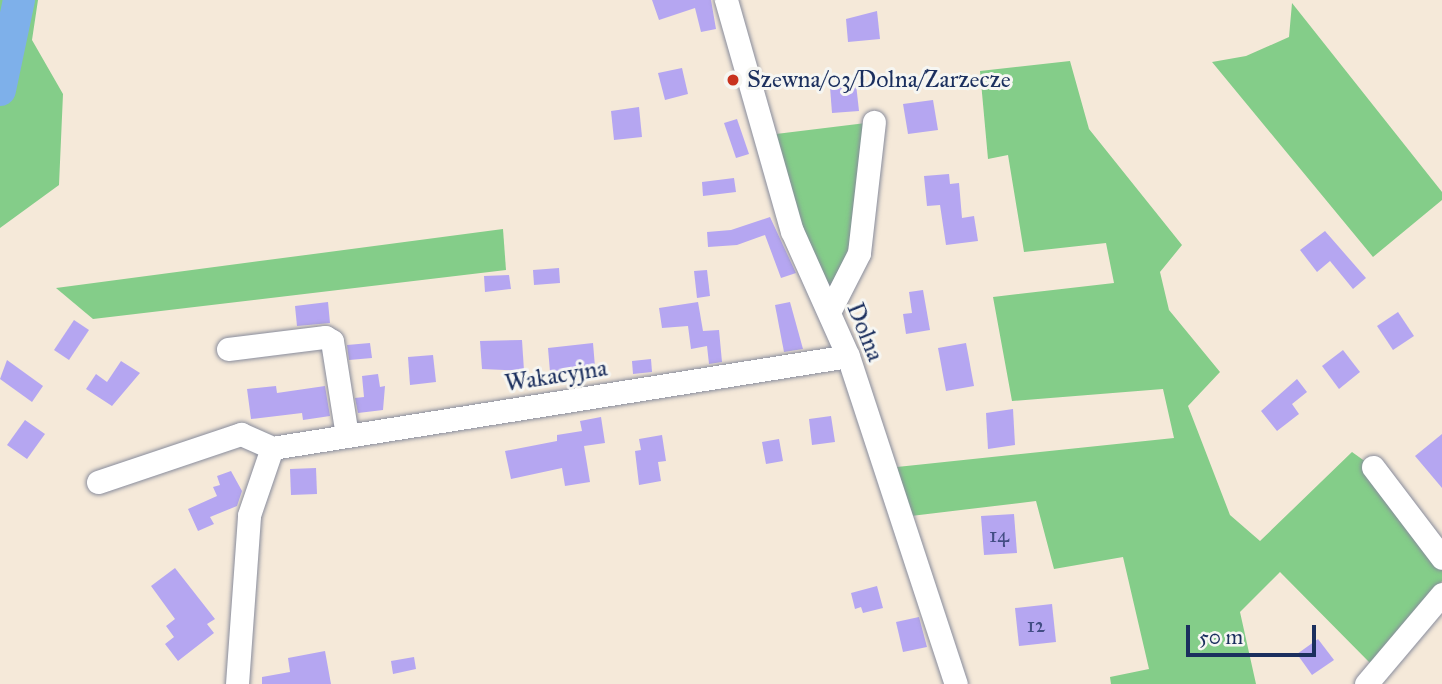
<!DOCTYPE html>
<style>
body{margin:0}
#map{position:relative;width:1442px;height:684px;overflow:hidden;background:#f5e9d9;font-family:"IM FELL Great Primer",serif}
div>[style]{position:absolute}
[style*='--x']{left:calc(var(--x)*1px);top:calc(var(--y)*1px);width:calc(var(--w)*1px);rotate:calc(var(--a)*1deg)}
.green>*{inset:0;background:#84cd89}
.river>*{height:32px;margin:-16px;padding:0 16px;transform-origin:16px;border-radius:16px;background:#7eb0ea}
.building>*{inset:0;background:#b5a6f1}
.roads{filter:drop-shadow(0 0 2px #888c9c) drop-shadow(0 0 2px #888c9c)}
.minor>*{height:23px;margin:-11.5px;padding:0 11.5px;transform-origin:11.5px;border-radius:11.5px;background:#fff}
.dots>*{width:19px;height:19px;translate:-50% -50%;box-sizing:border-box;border:4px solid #f6f6f2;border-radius:50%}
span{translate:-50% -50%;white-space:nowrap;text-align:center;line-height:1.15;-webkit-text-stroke:6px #f6f6f2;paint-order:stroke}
.number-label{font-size:21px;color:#424d83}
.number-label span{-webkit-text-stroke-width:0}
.poi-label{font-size:24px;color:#1b2f5e}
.left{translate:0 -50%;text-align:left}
.street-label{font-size:24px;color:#1b2f5e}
.scale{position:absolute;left:1186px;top:625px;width:130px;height:32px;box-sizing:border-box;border:4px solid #1b2f5e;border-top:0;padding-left:9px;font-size:21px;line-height:24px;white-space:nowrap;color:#1b2f5e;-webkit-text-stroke:5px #f6f6f2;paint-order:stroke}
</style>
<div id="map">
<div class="green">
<div style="clip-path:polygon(0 0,38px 0,32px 40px,63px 94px,59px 185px,0 228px)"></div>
<div style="clip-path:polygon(1292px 3px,1442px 192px,1442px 200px,1373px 257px,1212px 62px,1246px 56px,1289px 37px)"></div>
<div style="clip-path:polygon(1070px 61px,1089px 129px,1182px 245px,1160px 272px,1169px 310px,1220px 372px,1188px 406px,1230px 515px,1260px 541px,1352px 452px,1373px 467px,1442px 558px,1442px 581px,1372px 665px,1280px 572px,1240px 612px,1256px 684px,1111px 684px,1110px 677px,1149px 669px,1123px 557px,1054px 569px,1036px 501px,911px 516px,897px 467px,1174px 438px,1163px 389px,1012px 401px,993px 297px,1114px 283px,1106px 243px,1024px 252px,1008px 155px,988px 159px,980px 71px)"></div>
<div style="clip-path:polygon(874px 122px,869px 172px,834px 301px,794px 212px,776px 134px)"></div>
<div style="clip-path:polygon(503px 229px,506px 270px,93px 319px,56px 288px)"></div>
</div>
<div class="river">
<div style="--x:0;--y:90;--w:92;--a:-78.1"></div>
</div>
<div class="building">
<div style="clip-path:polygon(652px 0,711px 0,716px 29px,701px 32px,695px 8px,659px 20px)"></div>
<div style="clip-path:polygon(877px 11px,880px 39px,848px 42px,846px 19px)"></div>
<div style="clip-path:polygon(682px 68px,688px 94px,665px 100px,658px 73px)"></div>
<div style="clip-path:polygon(856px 84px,859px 111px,832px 113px,830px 87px)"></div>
<div style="clip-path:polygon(933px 100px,938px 130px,908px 134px,903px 104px)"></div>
<div style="clip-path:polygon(639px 107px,642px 137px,614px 140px,611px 111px)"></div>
<div style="clip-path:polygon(737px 119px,749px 154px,736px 158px,724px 123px)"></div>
<div style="clip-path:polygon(949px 174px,950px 184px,959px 183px,962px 218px,974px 216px,978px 241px,946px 245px,940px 205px,927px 206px,924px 176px)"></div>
<div style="clip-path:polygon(734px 178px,736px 192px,703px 196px,702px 182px)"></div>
<div style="clip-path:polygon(770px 217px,796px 273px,781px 278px,765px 235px,737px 245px,708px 247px,707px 232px,731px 230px)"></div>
<div style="clip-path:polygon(1325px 231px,1366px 278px,1353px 289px,1330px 261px,1317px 272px,1300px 250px)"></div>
<div style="clip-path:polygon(559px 268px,560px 283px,534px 285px,533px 270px)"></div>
<div style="clip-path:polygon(707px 270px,710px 296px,697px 298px,694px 271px)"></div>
<div style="clip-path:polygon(509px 275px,511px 289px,485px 292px,484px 276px)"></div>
<div style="clip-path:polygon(923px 290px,930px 330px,906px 334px,903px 314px,912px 313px,909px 292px)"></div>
<div style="clip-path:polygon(328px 302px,330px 323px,297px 326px,295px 306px)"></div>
<div style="clip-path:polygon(698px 302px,703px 331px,719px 330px,722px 362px,709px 364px,707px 346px,691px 349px,688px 326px,662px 328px,659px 308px)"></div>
<div style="clip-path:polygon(790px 302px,803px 349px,784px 352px,775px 305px)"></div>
<div style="clip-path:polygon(1398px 312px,1414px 336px,1393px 350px,1377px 326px)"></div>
<div style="clip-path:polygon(74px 320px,89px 330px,69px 360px,54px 350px)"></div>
<div style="clip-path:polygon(522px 340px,524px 371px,482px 369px,480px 341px)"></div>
<div style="clip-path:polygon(370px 343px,372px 358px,349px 360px,347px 345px)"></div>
<div style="clip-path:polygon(593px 343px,595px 367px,550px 372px,548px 348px)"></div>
<div style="clip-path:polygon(966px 343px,974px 386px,946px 391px,938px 348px)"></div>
<div style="clip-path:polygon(1343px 350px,1360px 372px,1339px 389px,1322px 366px)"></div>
<div style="clip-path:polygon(433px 355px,436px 382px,410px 385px,408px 357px)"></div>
<div style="clip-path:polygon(651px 359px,652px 372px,633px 374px,632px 361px)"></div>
<div style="clip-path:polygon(7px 360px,43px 386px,32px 402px,0 379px)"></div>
<div style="clip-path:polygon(121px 361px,140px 373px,112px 406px,86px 389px,96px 374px,107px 382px)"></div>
<div style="clip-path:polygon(378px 374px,380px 387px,385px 386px,383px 410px,358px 413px,355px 398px,364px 397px,362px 376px)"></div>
<div style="clip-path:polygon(1297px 379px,1307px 392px,1292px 404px,1299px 414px,1277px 431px,1261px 411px)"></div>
<div style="clip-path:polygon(276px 386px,277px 393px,325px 386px,330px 416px,303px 420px,302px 413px,251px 419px,247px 389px)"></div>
<div style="clip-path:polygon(1013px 409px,1015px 445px,988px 449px,986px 413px)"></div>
<div style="clip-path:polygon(831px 416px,835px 442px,812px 445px,809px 419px)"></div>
<div style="clip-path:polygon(601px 417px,605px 443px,584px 446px,590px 482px,565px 486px,562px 468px,511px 479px,505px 451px,557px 441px,557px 435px,582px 431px,580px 421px)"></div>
<div style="clip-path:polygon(25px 420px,45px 434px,27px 459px,7px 445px)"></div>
<div style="clip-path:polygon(1442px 434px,1442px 488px,1415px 456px)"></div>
<div style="clip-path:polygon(662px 435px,666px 461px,658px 462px,661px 481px,639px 485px,635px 451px,641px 450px,639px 439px)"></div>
<div style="clip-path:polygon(779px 439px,783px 461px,766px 464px,762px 442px)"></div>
<div style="clip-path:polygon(316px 468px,317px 494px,291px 495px,290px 469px)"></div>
<div style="clip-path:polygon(231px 471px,242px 491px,237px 506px,210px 517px,214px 524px,198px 531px,188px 509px,217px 496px,213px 487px,220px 485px,217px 476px)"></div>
<div style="clip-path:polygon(1014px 514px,1017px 553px,984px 555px,981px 516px)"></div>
<div style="clip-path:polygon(175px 568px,215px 619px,207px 624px,214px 633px,178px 661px,165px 644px,174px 637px,166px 626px,175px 619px,151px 586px)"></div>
<div style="clip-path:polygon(877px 586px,883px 608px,863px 613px,861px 607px,855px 609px,851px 593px)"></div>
<div style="clip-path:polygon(1052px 604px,1056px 642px,1019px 646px,1015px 608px)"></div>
<div style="clip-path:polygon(919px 617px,927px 647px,903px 652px,896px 622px)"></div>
<div style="clip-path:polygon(1318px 639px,1334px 660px,1312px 675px,1297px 654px)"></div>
<div style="clip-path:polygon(325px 651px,331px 684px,262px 684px,262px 677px,290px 672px,288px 658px)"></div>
<div style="clip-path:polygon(414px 657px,416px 669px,393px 674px,391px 661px)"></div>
</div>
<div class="roads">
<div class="minor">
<div style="--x:726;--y:0;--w:240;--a:74.1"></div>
<div style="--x:792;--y:231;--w:137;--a:65.9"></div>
<div style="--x:848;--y:356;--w:345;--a:71.8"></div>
<div style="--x:829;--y:312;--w:66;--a:-63"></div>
<div style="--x:859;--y:253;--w:132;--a:-83.5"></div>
<div style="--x:228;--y:349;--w:98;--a:-7.1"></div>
<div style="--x:325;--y:337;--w:8;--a:30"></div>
<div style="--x:332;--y:341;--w:96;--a:81"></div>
<div style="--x:1373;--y:467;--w:114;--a:52.8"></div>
<div style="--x:98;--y:482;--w:151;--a:-18.6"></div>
<div style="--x:241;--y:434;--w:34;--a:24"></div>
<div style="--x:237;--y:684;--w:169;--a:-85.9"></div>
<div style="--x:249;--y:515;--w:71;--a:-71.1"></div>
<div style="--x:272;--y:448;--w:583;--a:-9.07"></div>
<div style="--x:1366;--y:684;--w:118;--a:-49.8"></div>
</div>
</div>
<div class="dots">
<div style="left:733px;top:80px;background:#c8321e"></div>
</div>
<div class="number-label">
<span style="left:999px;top:535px">14</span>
<span style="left:1036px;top:625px">12</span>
</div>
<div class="poi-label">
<span class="left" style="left:747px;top:80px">Szewna/03/Dolna/Zarzecze</span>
</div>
<div class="street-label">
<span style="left:865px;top:332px;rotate:68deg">Dolna</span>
<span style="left:556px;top:376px;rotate:-9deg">Wakacyjna</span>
</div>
<div class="scale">50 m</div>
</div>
